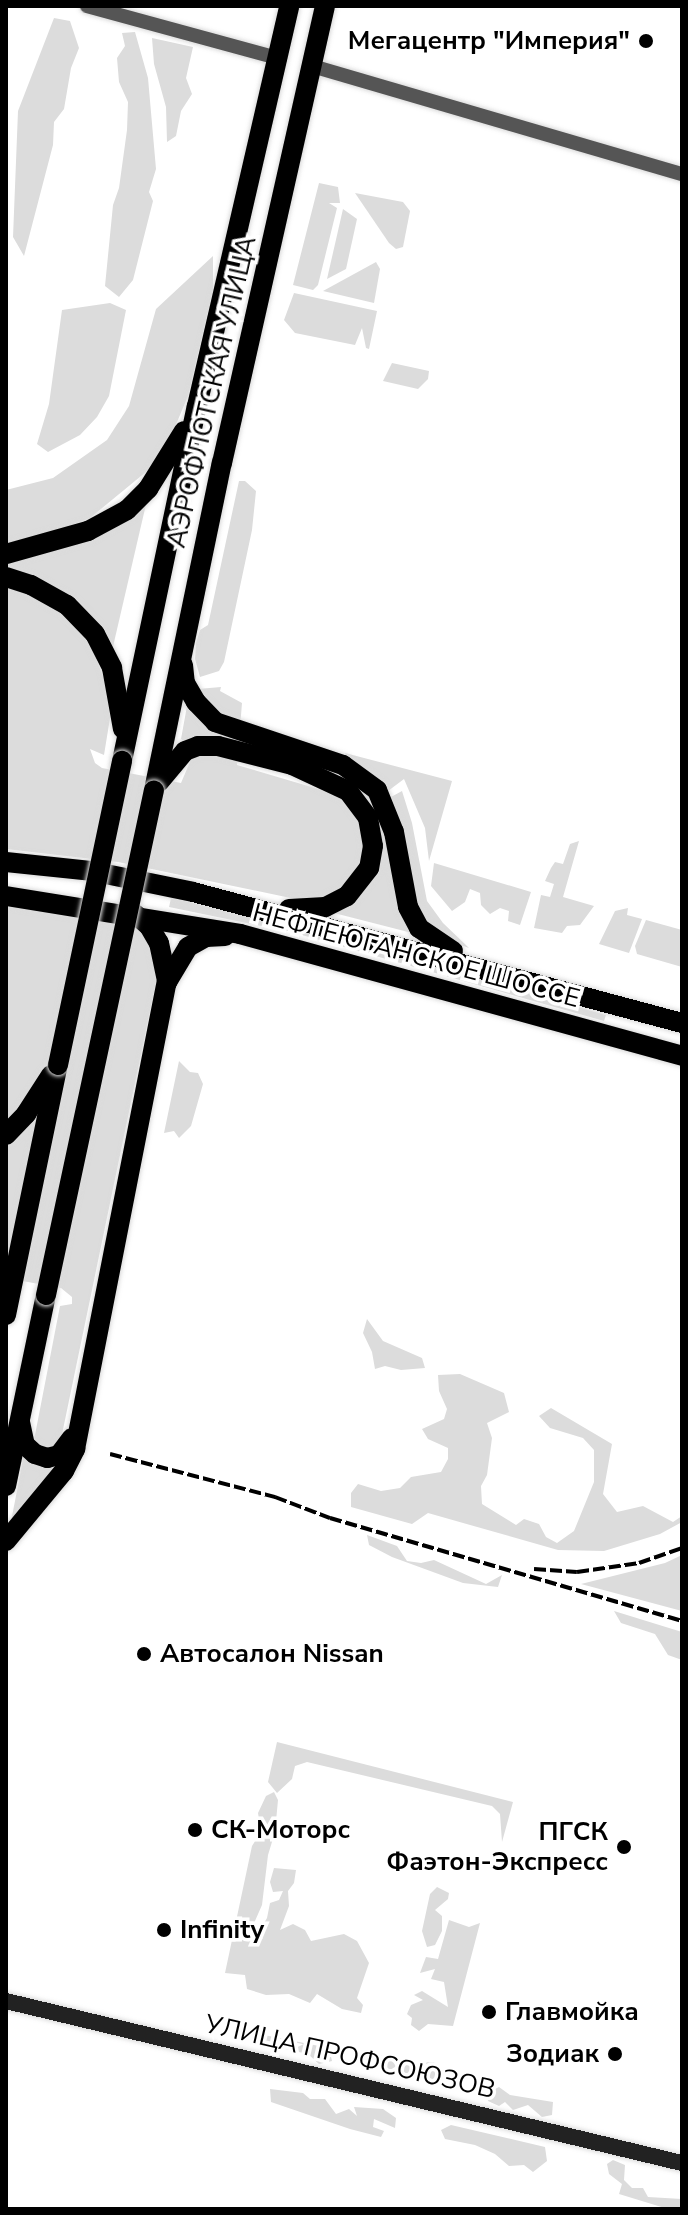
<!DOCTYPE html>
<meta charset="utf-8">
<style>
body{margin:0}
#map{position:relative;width:688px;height:2215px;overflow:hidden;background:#fff;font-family:"Nunito Sans",sans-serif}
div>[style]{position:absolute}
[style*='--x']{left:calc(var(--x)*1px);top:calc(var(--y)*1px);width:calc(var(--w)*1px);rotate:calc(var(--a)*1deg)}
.green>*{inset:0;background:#dcdcdc}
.roads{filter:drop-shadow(0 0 2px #dbdbdb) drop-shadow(0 0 2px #dbdbdb)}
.street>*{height:14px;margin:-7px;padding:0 7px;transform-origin:7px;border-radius:7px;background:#555}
.secondary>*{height:16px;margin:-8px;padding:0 8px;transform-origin:8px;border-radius:8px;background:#222}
.primary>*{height:20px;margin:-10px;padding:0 10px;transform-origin:10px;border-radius:10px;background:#000}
.rail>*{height:4px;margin-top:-2px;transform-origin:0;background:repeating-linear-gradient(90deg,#000 0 12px,transparent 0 16px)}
.bridges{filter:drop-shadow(0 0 2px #dbdbdb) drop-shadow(0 0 2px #dbdbdb)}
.primary-bridge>*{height:20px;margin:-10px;padding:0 10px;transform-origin:10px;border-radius:10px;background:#000}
.dots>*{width:22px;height:22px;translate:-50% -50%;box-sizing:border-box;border:4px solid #fff;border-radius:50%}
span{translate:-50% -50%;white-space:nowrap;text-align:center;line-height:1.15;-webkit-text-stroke:7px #fff;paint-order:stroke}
.poi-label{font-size:26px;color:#000;font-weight:700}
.right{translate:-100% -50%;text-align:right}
.left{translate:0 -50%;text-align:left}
.street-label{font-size:26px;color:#000}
.frame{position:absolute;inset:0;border:8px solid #000;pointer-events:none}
</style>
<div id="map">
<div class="green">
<div style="clip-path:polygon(54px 18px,70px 21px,79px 48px,71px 68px,64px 109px,54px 122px,53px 145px,24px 256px,13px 237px,18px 111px)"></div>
<div style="clip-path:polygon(135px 32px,148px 78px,156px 169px,149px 192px,153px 201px,133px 280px,119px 297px,105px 286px,113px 205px,119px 188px,127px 130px,128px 102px,119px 82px,117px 58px,125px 46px,122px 33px)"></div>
<div style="clip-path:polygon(152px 38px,193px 47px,186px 78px,192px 94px,181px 111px,176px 136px,167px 142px,166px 107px,154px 64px)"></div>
<div style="clip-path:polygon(319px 183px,338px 187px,340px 203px,329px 203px,337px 208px,318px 285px,313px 290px,293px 285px)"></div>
<div style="clip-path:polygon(355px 193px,403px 202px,410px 211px,403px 247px,396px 249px,389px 243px)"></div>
<div style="clip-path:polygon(343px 209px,357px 219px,346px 269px,327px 279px)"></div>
<div style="clip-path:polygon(213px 256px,213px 290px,188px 396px,172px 434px,152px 467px,90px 518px,54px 532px,6px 544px,6px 490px,53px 478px,107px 440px,129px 406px,156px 309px)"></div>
<div style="clip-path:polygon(376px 262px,380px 269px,374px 303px,323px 291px)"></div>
<div style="clip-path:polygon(294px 293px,377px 311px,369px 349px,366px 348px,362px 328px,355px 345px,295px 333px,284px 320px)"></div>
<div style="clip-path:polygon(110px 303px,126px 310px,109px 396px,97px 417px,80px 435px,48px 452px,37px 444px,49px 404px,62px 310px)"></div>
<div style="clip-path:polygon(392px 363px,429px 371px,428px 379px,418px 389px,383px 381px)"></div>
<div style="clip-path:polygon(239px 481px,245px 481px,256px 491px,252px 530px,224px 662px,219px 671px,200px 677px,195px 659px,196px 643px,200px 630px,208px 625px)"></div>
<div style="clip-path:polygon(147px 500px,112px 651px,6px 570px,6px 561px)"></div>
<div style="clip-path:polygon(6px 585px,34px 594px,58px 608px,90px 643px,108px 689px,110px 718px,104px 755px,90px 749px,95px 763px,102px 768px,181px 783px,192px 757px,189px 744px,181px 739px,187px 706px,198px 689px,221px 687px,220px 691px,242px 703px,237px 765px,335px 794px,356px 814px,365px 842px,363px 858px,348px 884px,321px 899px,305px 901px,118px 862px,6px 849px)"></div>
<div style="clip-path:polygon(345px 753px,452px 781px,429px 861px,425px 828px,404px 779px,388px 791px,349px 761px)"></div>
<div style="clip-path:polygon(309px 765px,339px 773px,376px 800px,416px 934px,334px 913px,347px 904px,379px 826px)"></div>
<div style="clip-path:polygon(402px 791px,412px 823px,427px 901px,443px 923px,469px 948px,447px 940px,422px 919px,413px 896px,401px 825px,391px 797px)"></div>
<div style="clip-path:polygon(579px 841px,563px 897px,594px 906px,580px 925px,567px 926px,562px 933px,534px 928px,541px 895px,550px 897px,554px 884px,545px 881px,551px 868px,555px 862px,563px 864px,570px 844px)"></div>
<div style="clip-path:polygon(434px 863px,531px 892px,520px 925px,508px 921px,509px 911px,500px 908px,490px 914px,481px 905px,480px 893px,470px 889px,465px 902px,452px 911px,431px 886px)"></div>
<div style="clip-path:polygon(171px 898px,296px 927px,606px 1015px,604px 1021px,295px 933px,169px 907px)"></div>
<div style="clip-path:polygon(6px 906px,97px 918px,137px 927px,153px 948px,157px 977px,60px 1444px,54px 1449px,38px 1447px,34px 1440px,60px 1306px,72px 1304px,72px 1297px,61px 1288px,6px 1278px)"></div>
<div style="clip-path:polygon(628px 908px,627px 915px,642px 919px,629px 953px,599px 944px,615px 911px)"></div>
<div style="clip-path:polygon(646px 920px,682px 930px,682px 967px,637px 954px,635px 946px)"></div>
<div style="clip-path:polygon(179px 1061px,190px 1072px,198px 1073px,203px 1084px,191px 1126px,179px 1138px,174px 1131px,164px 1133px)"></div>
<div style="clip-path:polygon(367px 1319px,383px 1341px,422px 1358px,425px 1368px,401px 1370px,385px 1366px,375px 1369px,372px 1352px,363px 1333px)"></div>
<div style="clip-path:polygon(460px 1374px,504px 1393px,509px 1412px,487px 1423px,492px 1438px,487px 1475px,481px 1486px,482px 1504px,516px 1525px,524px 1519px,539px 1524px,546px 1537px,557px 1543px,574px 1531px,594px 1482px,594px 1450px,583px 1438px,550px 1428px,539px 1416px,551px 1408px,612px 1444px,603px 1494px,617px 1512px,643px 1506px,673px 1522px,682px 1516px,682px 1522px,660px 1534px,604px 1551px,558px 1550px,428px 1513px,412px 1524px,351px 1507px,351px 1493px,358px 1484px,381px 1491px,400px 1488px,411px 1477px,441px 1472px,448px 1459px,448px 1448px,428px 1439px,422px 1429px,444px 1419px,447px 1409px,439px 1391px,438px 1375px)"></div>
<div style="clip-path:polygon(24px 1454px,65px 1460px,10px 1527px)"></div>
<div style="clip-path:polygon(367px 1535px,397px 1546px,407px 1561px,421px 1563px,434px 1560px,486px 1584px,502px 1575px,498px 1587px,463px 1583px,392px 1557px,369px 1545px)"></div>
<div style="clip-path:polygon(682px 1555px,682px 1611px,581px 1584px,665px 1563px)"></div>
<div style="clip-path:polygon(614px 1611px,682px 1632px,682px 1660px,668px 1655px,655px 1634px,621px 1623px)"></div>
<div style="clip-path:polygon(277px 1742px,513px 1802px,502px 1842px,500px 1814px,492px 1806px,307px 1762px,295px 1766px,292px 1779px,277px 1793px,268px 1782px)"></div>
<div style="clip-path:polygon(274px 1792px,278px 1800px,275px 1832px,268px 1855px,262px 1905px,247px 1939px,256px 1937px,267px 1918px,270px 1903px,279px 1900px,283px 1891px,273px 1892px,270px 1882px,274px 1868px,296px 1870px,294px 1883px,288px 1891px,289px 1906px,280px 1930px,293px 1924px,305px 1930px,311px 1941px,344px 1934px,357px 1941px,369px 1963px,357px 1998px,363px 2005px,361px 2013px,342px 2009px,317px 1994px,310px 2003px,289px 1994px,266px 1995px,247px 1989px,245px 1975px,225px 1973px,252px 1846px,261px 1832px,258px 1813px,266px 1796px)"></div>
<div style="clip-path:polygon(437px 1887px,449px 1893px,448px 1899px,435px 1910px,442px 1916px,442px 1931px,435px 1945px,427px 1947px,422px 1931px,430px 1894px)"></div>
<div style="clip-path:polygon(449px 1920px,469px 1927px,480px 1923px,453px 2026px,428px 2024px,419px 2031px,411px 2025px,412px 2018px,407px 2014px,411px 2005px,423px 2000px,414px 1995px,422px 1991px,448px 2007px,444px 1982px,431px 1979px,435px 1969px,420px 1973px,426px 1957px,438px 1959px)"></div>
<div style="clip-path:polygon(254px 2033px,319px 2046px,330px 2052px,332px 2061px,319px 2064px,308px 2054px,253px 2042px)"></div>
<div style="clip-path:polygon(378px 2055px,414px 2063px,434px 2062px,440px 2074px,433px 2079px,387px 2072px,371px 2066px,371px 2058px)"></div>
<div style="clip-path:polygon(499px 2087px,510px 2095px,553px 2102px,552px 2115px,542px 2117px,528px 2105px,513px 2110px,505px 2102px,499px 2106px,488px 2101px,487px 2093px)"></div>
<div style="clip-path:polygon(270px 2089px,303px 2093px,310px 2099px,325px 2099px,336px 2114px,349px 2109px,357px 2116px,354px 2107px,383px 2109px,396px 2118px,395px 2128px,374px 2119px,373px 2127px,384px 2131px,381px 2137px,350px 2129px,271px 2102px)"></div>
<div style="clip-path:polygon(451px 2125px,545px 2147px,547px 2161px,533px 2172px,524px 2165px,509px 2166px,495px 2154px,475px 2145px,445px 2139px,441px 2130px)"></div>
<div style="clip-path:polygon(613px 2160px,625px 2165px,624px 2180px,632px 2188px,643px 2188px,648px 2197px,682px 2199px,682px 2209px,668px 2209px,619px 2194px,622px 2184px,609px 2174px,607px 2164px)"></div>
</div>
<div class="roads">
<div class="street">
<div style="--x:87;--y:6;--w:197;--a:15.3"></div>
<div style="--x:312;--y:66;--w:385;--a:16.3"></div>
</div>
<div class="secondary">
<div style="--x:6;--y:2001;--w:695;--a:13.48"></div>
</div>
<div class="primary">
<div style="--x:6;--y:554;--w:85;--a:-15.7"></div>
<div style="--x:88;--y:531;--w:44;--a:-28.3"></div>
<div style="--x:127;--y:510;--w:30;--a:-45"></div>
<div style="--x:148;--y:489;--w:68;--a:-58.2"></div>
<div style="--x:6;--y:577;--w:26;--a:18"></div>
<div style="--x:31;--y:585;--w:41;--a:29.1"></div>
<div style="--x:67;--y:605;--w:40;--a:46"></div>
<div style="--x:95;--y:634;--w:38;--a:63"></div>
<div style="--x:112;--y:668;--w:62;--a:79.8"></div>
<div style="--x:183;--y:665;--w:18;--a:84"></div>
<div style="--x:185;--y:683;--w:22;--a:60"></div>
<div style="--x:196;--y:702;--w:28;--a:46"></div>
<div style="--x:215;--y:722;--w:135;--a:18.6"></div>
<div style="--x:343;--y:765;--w:42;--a:36.3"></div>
<div style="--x:377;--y:790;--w:45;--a:68"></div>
<div style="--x:394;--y:832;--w:76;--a:79.4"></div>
<div style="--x:408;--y:907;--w:24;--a:62"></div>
<div style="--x:419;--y:928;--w:41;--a:34.1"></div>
<div style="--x:122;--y:761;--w:363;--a:-78.1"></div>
<div style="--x:197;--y:406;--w:410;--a:-77"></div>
<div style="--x:159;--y:782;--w:40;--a:-50"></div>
<div style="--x:185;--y:751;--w:14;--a:-21"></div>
<div style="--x:198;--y:746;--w:20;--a:0"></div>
<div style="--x:218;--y:746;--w:76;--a:14.4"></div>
<div style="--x:292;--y:765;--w:62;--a:24.9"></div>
<div style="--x:348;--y:791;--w:34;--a:53"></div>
<div style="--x:368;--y:818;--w:28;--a:80"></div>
<div style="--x:373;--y:846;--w:22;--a:100"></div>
<div style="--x:369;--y:868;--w:36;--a:128"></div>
<div style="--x:347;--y:896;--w:25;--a:153"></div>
<div style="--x:325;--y:907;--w:36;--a:177"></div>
<div style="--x:154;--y:790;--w:334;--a:-78.3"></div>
<div style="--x:222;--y:463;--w:468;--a:-77.3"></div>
<div style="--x:6;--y:862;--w:85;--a:6"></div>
<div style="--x:91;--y:871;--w:104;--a:11.6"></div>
<div style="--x:193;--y:892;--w:506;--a:15"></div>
<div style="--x:6;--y:896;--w:237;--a:9.2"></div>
<div style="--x:240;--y:934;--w:459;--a:15.4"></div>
<div style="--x:135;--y:914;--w:18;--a:41"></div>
<div style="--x:149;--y:926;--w:20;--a:60"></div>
<div style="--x:159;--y:943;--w:40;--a:78"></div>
<div style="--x:6;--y:1135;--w:29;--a:-46"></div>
<div style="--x:26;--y:1114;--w:46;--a:-57.3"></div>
<div style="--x:6;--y:1315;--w:255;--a:-78.3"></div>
<div style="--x:20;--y:1422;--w:24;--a:78"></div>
<div style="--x:25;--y:1445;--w:13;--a:42"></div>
<div style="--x:35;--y:1454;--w:13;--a:18"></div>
<div style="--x:47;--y:1458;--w:12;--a:-14"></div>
<div style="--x:59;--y:1455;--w:21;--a:-53"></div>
<div style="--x:6;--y:1486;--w:195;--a:-78.2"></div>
<div style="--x:6;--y:1541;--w:91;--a:-50.4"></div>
<div style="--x:64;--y:1471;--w:25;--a:-63"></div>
<div style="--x:75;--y:1449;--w:476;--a:-78.9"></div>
<div style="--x:167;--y:982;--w:41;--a:-59"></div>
<div style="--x:188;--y:947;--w:21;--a:-29"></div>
<div style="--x:206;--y:937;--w:19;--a:-3"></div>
</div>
</div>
<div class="rail">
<div style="--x:110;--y:1454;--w:171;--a:14.6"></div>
<div style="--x:275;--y:1497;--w:59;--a:20.9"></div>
<div style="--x:330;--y:1518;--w:367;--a:16.3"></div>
<div style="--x:534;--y:1569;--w:43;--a:4"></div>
<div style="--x:577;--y:1572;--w:63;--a:-8.3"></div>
<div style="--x:639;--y:1563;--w:46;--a:-19.2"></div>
</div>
<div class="bridges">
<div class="primary-bridge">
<div style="--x:58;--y:1065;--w:311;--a:-78.1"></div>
<div style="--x:46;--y:1295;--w:516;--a:-77.93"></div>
</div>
</div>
<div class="dots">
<div style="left:646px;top:41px;background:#000"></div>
<div style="left:144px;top:1654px;background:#000"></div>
<div style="left:195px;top:1830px;background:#000"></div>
<div style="left:624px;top:1847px;background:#000"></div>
<div style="left:164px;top:1930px;background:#000"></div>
<div style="left:489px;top:2012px;background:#000"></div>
<div style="left:615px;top:2054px;background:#000"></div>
</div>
<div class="poi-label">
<span class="right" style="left:630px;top:41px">Мегацентр "Империя"</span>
<span class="left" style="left:160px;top:1654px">Автосалон Nissan</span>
<span class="left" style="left:211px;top:1830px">СК-Моторс</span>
<span class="right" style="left:608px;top:1847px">ПГСК<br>Фаэтон-Экспресс</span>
<span class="left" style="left:180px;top:1930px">Infinity</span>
<span class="left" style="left:505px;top:2012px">Главмойка</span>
<span class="right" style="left:599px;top:2054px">Зодиак</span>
</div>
<div class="street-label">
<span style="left:212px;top:392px;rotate:-77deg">АЭРОФЛОТСКАЯ УЛИЦА</span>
<span style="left:416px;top:956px;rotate:15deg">НЕФТЕЮГАНСКОЕ ШОССЕ</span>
<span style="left:350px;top:2057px;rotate:13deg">УЛИЦА ПРОФСОЮЗОВ</span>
</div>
<div class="frame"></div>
</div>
